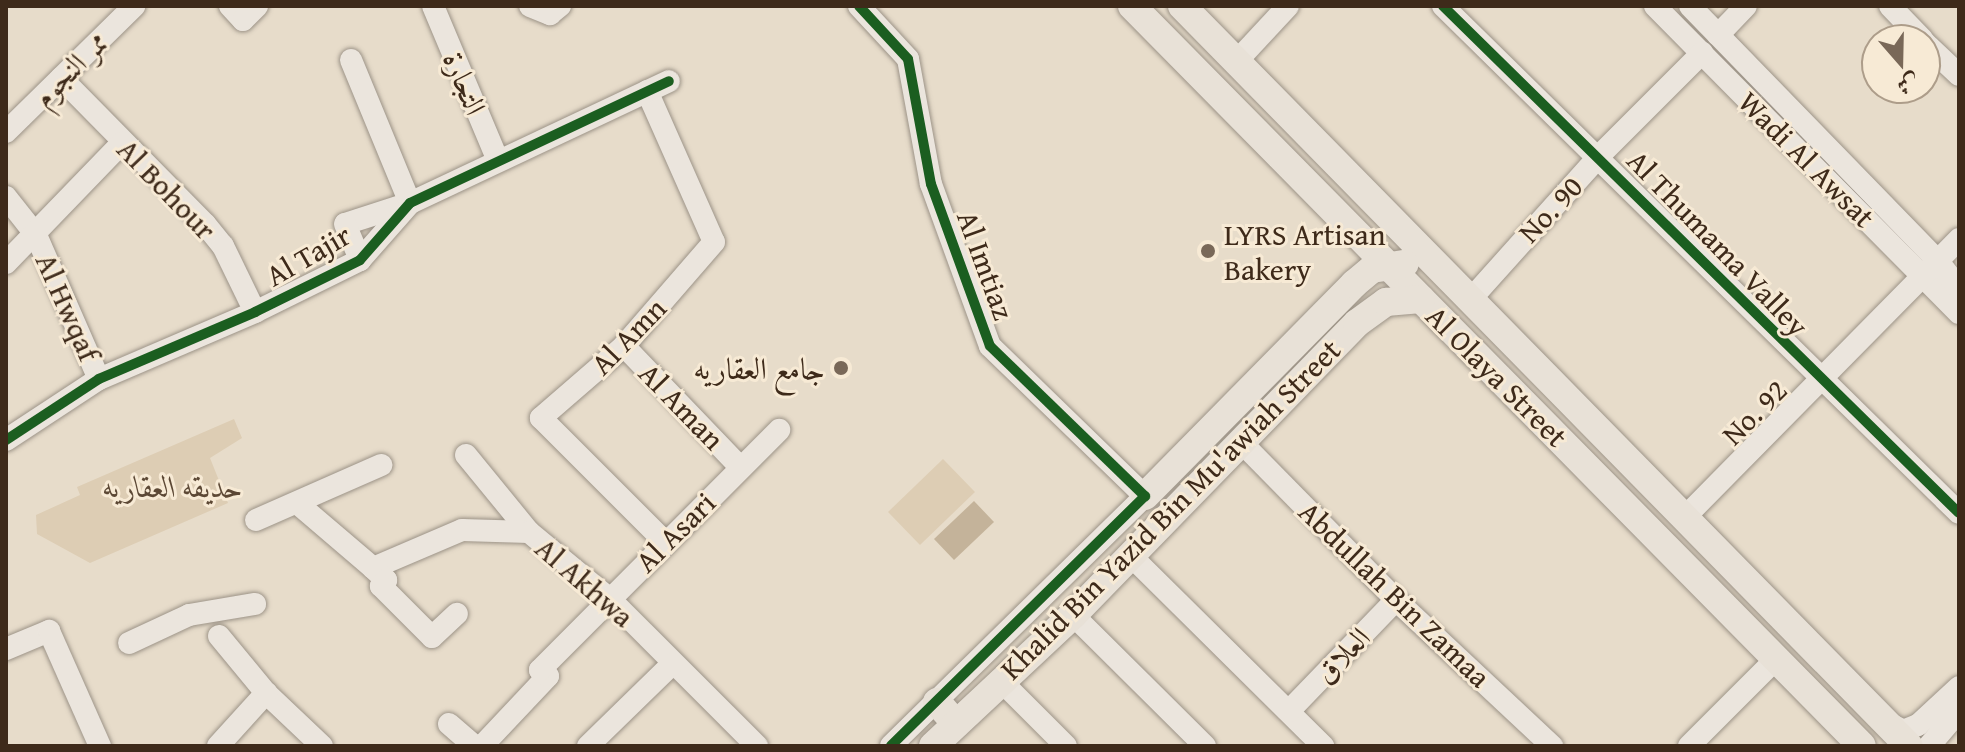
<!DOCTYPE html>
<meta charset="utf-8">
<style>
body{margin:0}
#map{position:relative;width:1965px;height:752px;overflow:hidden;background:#e7dcca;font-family:"Gentium Book Plus",Amiri,serif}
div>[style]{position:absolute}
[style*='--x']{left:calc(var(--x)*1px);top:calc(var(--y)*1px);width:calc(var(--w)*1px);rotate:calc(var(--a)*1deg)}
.green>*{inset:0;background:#ddcdb4}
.water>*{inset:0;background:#c4b39a}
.roads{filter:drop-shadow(0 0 2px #9c9387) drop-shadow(0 0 2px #9c9387)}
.minor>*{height:22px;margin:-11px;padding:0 11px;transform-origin:11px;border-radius:11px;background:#ebe5dd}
.major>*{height:28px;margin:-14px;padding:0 14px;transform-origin:14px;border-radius:14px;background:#e8e1d7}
.cycleway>*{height:10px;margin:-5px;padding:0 5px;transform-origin:5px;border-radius:5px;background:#1b5e20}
.dots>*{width:22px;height:22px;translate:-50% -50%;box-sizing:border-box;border:4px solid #f7ead5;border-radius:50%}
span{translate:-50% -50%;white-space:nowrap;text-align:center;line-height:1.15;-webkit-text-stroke:6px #f7ead5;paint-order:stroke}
.street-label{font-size:30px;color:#3e2a1a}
.poi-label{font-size:30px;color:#3e2a1a}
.left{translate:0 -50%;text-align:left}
.right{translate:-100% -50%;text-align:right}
.park-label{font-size:30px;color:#5c4835;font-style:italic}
.frame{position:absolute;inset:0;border:8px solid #3e2a1a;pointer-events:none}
.north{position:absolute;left:1861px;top:24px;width:80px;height:80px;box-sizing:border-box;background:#f7ead5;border:2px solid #ad9d8a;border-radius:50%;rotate:160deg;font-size:22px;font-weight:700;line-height:32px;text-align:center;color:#3e2a1a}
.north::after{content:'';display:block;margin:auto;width:28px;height:36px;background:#796858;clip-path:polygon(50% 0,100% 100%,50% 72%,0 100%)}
</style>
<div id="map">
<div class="green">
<div style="clip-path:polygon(234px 419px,242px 438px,210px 458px,228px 503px,90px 563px,37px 534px,36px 515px,80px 495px,77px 487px)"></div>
<div style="clip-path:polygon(943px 459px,975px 492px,920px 545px,888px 512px)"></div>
</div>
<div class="water">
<div style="clip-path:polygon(974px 501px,994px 522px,954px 560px,934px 539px)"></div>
</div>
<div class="roads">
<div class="minor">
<div style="--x:230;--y:6;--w:19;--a:47"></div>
<div style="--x:243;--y:20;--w:20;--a:-45"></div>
<div style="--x:433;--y:6;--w:168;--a:67.2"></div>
<div style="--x:530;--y:6;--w:22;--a:22"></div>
<div style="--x:550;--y:14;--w:13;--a:-39"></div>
<div style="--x:859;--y:6;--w:72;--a:47.2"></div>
<div style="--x:908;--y:59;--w:127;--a:79.6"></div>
<div style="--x:931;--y:184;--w:172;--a:70"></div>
<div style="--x:990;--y:346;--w:216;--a:44.1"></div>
<div style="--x:1145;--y:496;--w:356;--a:135.5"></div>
<div style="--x:1443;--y:6;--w:723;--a:44.5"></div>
<div style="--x:1655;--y:6;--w:432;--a:45.3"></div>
<div style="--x:1690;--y:6;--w:354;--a:45.8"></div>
<div style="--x:1937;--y:260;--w:36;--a:52"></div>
<div style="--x:1890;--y:6;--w:47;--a:45.9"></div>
<div style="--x:1718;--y:35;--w:40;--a:-46"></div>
<div style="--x:1925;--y:43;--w:47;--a:43.3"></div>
<div style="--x:351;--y:60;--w:155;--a:67.6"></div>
<div style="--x:410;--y:203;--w:68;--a:162.1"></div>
<div style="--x:345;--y:224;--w:39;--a:67"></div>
<div style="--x:1236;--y:62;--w:76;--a:-47.1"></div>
<div style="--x:61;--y:78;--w:205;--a:45.4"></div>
<div style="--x:205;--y:224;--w:28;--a:51"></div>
<div style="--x:223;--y:246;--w:73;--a:64.1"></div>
<div style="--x:647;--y:91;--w:165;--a:66.1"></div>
<div style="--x:714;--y:242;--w:138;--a:130.9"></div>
<div style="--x:624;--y:346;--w:110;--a:139.1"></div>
<div style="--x:541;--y:418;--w:174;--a:45"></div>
<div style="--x:6;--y:132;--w:180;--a:-44.5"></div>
<div style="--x:6;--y:197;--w:48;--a:51.7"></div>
<div style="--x:36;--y:235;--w:157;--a:66.4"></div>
<div style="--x:6;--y:263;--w:167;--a:-46"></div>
<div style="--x:1470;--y:300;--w:193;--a:-48.1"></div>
<div style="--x:1599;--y:156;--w:146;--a:-45"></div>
<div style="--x:624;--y:346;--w:168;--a:46.2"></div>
<div style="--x:6;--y:440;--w:111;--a:-33.3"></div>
<div style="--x:99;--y:379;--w:170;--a:-23.2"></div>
<div style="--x:255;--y:312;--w:117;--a:-26.3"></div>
<div style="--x:360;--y:260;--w:76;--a:-48.7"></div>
<div style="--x:410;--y:203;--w:286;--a:-25.2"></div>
<div style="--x:1240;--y:441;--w:223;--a:45.5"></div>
<div style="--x:1396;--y:600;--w:214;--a:43.1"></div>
<div style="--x:466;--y:455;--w:99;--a:50.7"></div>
<div style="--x:297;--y:503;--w:100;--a:40.5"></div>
<div style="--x:373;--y:568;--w:97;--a:-23.1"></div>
<div style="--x:462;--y:530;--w:67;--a:1.7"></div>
<div style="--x:529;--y:532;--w:105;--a:39.6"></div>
<div style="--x:610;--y:599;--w:208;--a:45"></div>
<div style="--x:1686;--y:516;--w:389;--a:-45.4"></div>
<div style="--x:256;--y:520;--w:137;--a:-23.7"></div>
<div style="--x:1130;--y:555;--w:272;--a:44.7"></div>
<div style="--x:373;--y:568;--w:18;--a:43"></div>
<div style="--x:386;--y:580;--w:8;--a:130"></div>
<div style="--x:381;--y:586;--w:72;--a:45"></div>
<div style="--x:432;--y:637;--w:34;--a:-43"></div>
<div style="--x:1073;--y:615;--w:186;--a:44.8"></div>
<div style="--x:219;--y:636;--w:74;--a:50.5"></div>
<div style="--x:266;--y:693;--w:77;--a:43.4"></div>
<div style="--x:129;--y:643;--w:66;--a:-25"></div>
<div style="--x:189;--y:615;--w:67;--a:-9.5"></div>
<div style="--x:6;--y:649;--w:47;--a:-22.7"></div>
<div style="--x:49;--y:631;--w:126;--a:66.1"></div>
<div style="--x:1000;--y:680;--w:93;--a:45"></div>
<div style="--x:1289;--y:711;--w:154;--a:-46.1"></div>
<div style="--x:1887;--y:722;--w:18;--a:29"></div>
<div style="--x:1903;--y:731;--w:16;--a:-22"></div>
<div style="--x:1918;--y:725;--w:56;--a:-42.8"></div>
<div style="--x:449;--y:724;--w:33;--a:41"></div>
<div style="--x:218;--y:746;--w:72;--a:-47.8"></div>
<div style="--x:482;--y:746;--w:96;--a:-46.7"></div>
<div style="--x:548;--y:676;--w:10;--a:-143"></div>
<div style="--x:540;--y:670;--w:339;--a:-45.1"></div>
<div style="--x:588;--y:746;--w:117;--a:-44.3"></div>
<div style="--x:1689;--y:746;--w:123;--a:-45"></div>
<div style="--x:1929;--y:746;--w:46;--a:-49.4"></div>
</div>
<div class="major">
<div style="--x:1132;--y:6;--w:1039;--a:45.39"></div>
<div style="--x:1182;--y:6;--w:1037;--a:45.51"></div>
<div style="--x:1145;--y:496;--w:298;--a:-45.4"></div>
<div style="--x:1354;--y:284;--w:23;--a:-40"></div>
<div style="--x:1372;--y:269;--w:33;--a:-9"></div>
<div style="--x:937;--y:702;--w:29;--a:49"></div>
<div style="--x:933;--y:746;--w:192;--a:-43.1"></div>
<div style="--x:1073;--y:615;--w:407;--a:-45.8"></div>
<div style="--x:1357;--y:323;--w:36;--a:-36"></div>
<div style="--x:1386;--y:302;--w:35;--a:-5"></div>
</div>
</div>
<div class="cycleway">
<div style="--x:859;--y:6;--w:72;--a:47.2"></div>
<div style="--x:908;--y:59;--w:127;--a:79.6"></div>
<div style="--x:931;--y:184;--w:172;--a:70"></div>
<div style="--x:990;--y:346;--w:216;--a:44.1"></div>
<div style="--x:1145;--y:496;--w:356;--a:135.5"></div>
<div style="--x:1443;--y:6;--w:723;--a:44.5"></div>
<div style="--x:6;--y:440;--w:111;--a:-33.3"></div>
<div style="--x:99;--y:379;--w:170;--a:-23.2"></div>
<div style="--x:255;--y:312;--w:117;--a:-26.3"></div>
<div style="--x:360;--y:260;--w:76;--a:-48.7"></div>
<div style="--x:410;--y:203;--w:286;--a:-25.2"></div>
</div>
<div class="dots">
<div style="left:1208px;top:251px;background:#796858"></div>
<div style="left:841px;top:368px;background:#796858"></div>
</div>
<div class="street-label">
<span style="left:70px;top:69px;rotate:-45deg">ممر النجوم</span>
<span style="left:465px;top:83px;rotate:67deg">التجارة</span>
<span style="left:1807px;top:159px;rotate:45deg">Wadi Al Awsat</span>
<span style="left:167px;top:189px;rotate:46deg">Al Bohour</span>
<span style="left:1550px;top:209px;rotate:-47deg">No. 90</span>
<span style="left:1718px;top:243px;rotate:46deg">Al Thumama Valley</span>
<span style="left:308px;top:255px;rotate:-30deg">Al Tajir</span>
<span style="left:986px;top:265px;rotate:70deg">Al Imtiaz</span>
<span style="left:68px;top:307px;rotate:66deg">Al Hwqaf</span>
<span style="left:628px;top:336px;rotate:-46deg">Al Amn</span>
<span style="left:1497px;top:376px;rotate:45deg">Al Olaya Street</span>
<span style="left:682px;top:406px;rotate:46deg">Al Aman</span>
<span style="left:1754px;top:412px;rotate:-45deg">No. 92</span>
<span style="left:1170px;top:509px;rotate:-45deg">Khalid Bin Yazid Bin Mu'awiah Street</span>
<span style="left:675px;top:532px;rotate:-45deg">Al Asari</span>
<span style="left:585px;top:582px;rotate:41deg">Al Akhwa</span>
<span style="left:1395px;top:594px;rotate:44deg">Abdullah Bin Zamaa</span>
<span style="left:1342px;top:655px;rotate:-46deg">العلاق</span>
</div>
<div class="poi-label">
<span class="left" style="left:1224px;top:251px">LYRS Artisan<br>Bakery</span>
<span class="right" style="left:825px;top:368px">جامع العقاريه</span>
</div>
<div class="park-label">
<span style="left:173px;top:486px">حديقه العقاريه</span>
</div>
<div class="frame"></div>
<div class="north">ش</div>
</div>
